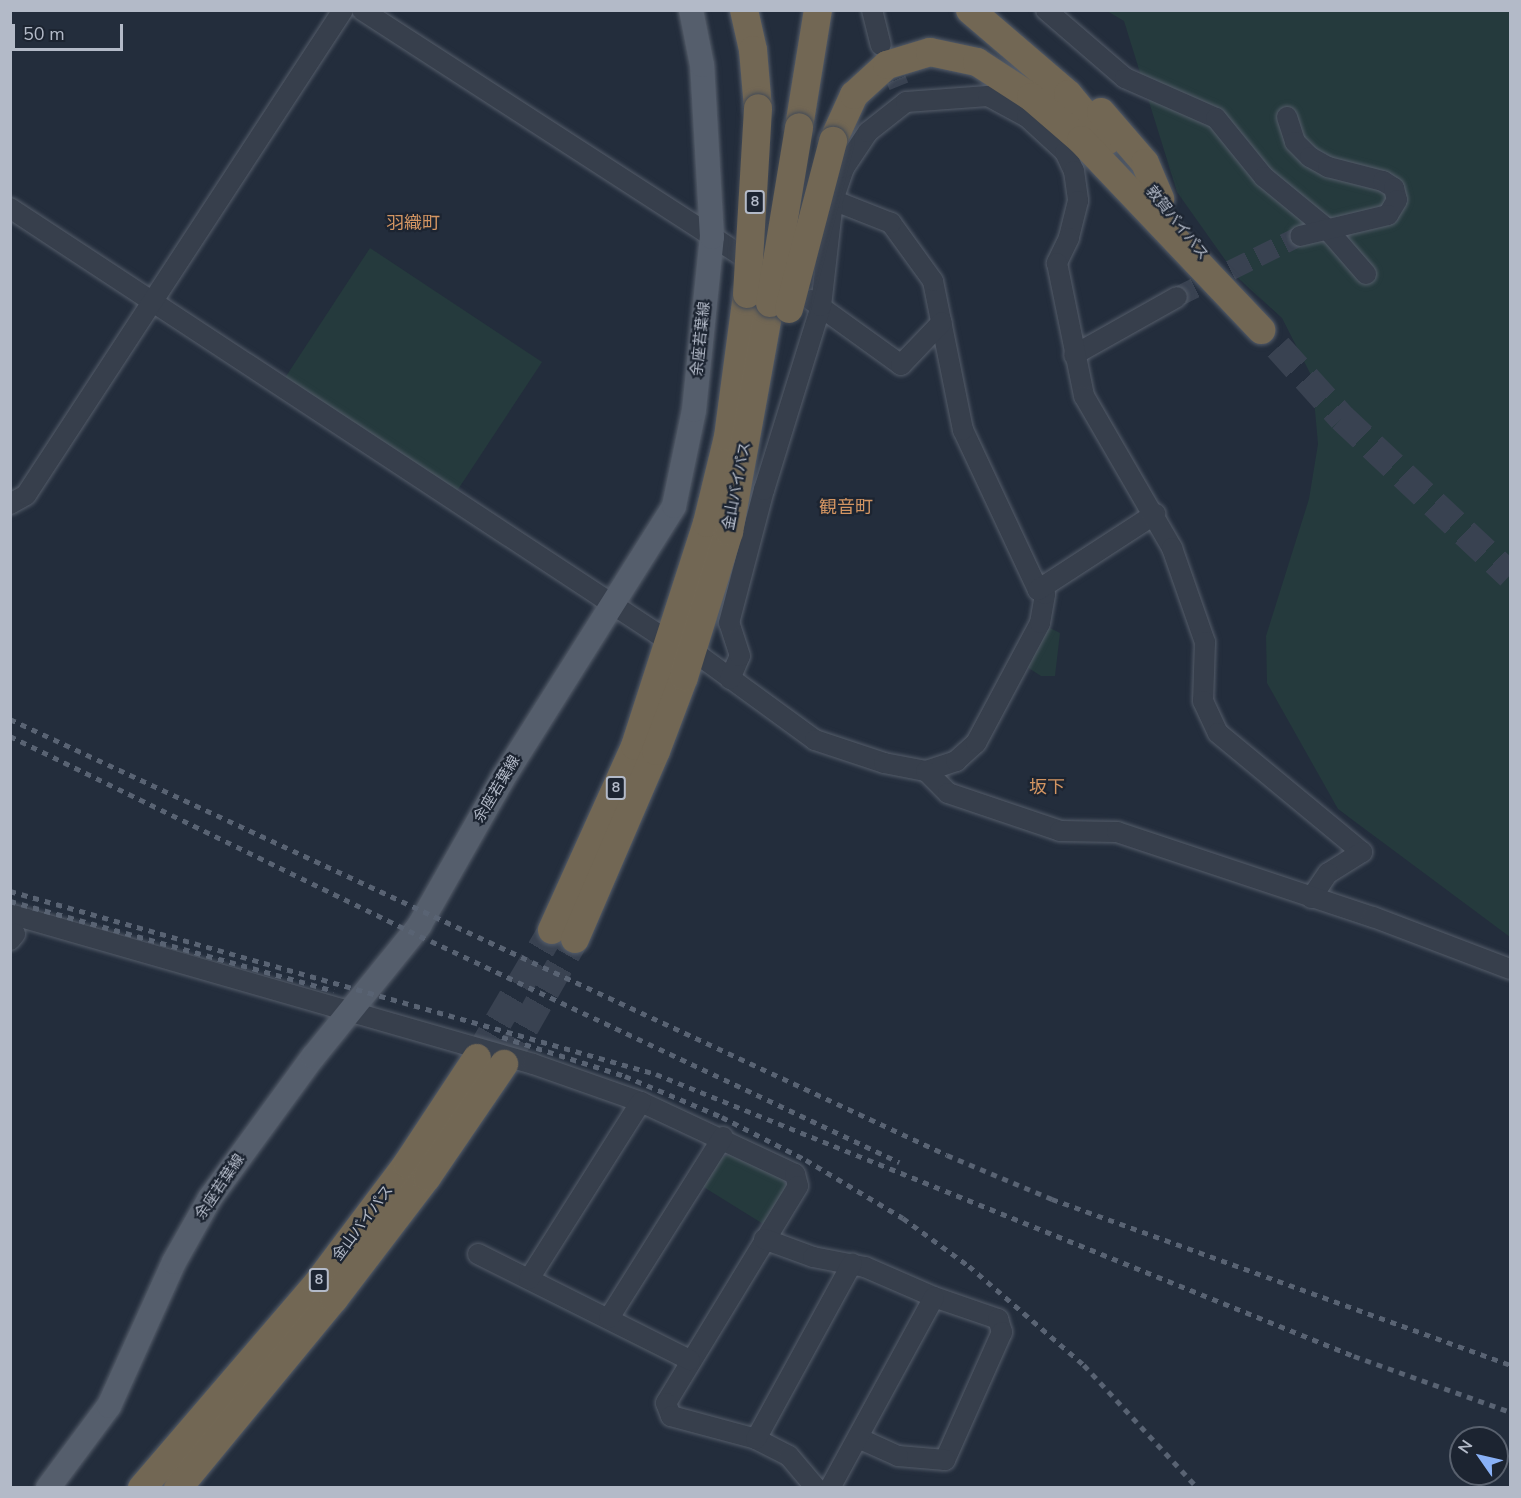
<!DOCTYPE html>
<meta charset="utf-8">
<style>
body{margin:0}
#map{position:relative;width:1521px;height:1498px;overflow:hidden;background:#232d3c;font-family:"Nunito Sans","Noto Sans JP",sans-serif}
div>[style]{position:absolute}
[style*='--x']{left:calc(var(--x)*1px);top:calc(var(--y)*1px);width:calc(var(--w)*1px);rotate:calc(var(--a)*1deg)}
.green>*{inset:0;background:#253a3d}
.minor-tunnel>*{height:20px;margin-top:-10px;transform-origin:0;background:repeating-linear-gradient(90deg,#394251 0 20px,transparent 0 30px)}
.highway-tunnel>*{height:28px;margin-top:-14px;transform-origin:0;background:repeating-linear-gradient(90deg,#394251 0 28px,transparent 0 42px)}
.roads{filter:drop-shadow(0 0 2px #555d6a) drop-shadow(0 0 2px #555d6a)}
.minor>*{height:20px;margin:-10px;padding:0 10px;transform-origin:10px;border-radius:10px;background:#373f4c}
.major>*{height:24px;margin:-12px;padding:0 12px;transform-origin:12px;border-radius:12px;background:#555e6c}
.highway>*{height:28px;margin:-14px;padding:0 14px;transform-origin:14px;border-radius:14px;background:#726754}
.rail>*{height:4.5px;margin-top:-2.25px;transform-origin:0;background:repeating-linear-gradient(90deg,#596373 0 6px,transparent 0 12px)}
.bridges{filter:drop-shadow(0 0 2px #424a57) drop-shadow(0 0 2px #424a57)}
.highway-bridge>*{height:28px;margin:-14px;padding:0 14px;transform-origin:14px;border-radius:14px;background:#726754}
span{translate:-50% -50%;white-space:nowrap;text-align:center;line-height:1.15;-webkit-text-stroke:4.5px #1c2431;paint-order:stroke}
.shield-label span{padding:2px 4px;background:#1c2431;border:2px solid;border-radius:4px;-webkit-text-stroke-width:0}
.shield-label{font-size:14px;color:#b3bac8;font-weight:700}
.street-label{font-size:15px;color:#b3bac8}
.quarter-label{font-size:18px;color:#d39562}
.frame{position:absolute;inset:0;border:12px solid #b3bac8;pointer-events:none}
.north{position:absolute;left:1449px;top:1426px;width:60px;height:60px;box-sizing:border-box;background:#1c2431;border:2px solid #58606d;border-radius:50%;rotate:304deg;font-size:16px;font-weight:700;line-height:24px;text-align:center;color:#b3bac8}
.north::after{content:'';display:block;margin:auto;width:21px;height:27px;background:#89b1f7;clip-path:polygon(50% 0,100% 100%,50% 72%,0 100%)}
.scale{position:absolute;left:12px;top:24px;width:111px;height:27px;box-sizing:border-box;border:3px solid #b3bac8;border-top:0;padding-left:8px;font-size:18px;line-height:21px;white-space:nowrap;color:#b3bac8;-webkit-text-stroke:4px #1c2431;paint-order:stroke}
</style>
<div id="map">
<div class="green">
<div style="clip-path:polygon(1107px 11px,1510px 11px,1510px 937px,1338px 809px,1267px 683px,1266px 636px,1309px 499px,1318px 444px,1312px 377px,1282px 318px,1238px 278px,1177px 192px,1124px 21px)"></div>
<div style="clip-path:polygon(370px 248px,542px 362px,453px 497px,281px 384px)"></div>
<div style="clip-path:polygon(1044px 625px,1060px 633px,1055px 676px,1041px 676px,1024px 665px)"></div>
<div style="clip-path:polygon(731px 1154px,784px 1180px,788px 1189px,765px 1225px,702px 1186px,720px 1158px)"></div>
</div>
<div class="minor-tunnel">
<div style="--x:885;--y:52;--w:37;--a:68"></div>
<div style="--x:1177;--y:297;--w:137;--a:-26.4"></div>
</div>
<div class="highway-tunnel">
<div style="--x:1278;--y:347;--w:96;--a:48"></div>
<div style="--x:1342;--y:418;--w:230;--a:43.1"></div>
<div style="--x:477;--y:1058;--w:148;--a:-59.6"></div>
<div style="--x:504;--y:1064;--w:144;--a:-60.4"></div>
</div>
<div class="roads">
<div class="minor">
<div style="--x:362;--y:10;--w:472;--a:32.9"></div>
<div style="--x:872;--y:10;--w:36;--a:76"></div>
<div style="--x:1046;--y:10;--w:104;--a:40.7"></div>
<div style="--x:1125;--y:78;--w:99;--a:23.7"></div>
<div style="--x:1216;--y:118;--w:76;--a:50.9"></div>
<div style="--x:1264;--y:177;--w:80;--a:39.4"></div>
<div style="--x:1326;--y:228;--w:61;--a:49"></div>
<div style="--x:1287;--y:117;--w:26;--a:72"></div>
<div style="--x:1295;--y:142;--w:21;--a:45"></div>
<div style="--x:1310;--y:157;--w:21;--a:29"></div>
<div style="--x:1328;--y:167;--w:57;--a:14.3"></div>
<div style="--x:1383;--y:181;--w:13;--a:32"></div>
<div style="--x:1394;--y:188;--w:12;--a:76"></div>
<div style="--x:1397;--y:200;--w:17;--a:121"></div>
<div style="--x:1388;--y:215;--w:90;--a:166.6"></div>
<div style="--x:10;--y:208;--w:790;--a:33.33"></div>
<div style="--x:670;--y:642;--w:25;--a:21"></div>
<div style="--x:693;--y:651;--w:151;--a:36.1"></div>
<div style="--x:815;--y:740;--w:73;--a:18.4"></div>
<div style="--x:884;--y:763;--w:43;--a:10.8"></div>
<div style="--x:926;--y:771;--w:32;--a:-18"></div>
<div style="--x:956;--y:761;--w:27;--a:-42"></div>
<div style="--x:976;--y:743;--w:136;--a:-61.9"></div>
<div style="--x:1040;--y:623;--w:29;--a:-80"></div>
<div style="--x:1045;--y:594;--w:8;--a:-150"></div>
<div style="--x:1038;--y:590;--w:177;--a:-115.1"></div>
<div style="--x:963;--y:430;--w:152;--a:-101.4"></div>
<div style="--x:933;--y:281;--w:72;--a:-125.9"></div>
<div style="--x:891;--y:223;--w:62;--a:-158.4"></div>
<div style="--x:811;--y:300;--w:111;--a:35.8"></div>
<div style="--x:901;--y:365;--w:59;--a:-46.4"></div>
<div style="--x:1074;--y:355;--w:118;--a:-29.4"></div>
<div style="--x:10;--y:504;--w:18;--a:-29"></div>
<div style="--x:26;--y:495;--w:579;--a:-56.83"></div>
<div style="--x:1038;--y:590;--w:140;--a:-33"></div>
<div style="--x:730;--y:679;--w:25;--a:-67"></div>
<div style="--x:740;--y:656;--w:35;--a:-108"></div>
<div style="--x:729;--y:623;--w:138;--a:-75.3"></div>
<div style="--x:764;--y:490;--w:193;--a:-72.8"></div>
<div style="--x:821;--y:306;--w:107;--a:-83.5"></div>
<div style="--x:833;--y:200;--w:34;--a:-71"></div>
<div style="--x:844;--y:168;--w:43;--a:-56.3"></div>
<div style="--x:868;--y:132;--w:48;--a:-38.3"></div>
<div style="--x:906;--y:102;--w:82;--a:-4.2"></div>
<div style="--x:988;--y:96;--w:44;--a:28.3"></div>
<div style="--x:1027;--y:117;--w:52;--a:42.6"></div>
<div style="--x:1065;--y:152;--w:21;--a:65"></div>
<div style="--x:1074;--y:171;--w:30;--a:82"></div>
<div style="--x:1078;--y:201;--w:38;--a:104"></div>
<div style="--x:1069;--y:238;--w:28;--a:116"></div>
<div style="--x:1057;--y:263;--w:136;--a:78.5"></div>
<div style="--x:1084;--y:396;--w:176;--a:59.9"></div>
<div style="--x:1172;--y:548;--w:100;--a:70.7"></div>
<div style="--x:1205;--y:642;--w:59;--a:91.9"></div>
<div style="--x:1203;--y:701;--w:35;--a:65"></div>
<div style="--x:1218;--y:733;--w:187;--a:39.6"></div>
<div style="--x:1362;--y:852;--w:40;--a:148"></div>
<div style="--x:1328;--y:873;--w:30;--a:124"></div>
<div style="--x:926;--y:771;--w:31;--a:45"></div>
<div style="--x:948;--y:793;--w:118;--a:18.7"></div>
<div style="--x:1060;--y:831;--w:57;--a:1"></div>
<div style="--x:1117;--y:832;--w:270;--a:18.4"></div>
<div style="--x:1373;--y:917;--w:147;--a:20.8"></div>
<div style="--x:10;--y:914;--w:544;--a:16"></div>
<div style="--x:533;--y:1064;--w:114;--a:19.4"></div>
<div style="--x:641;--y:1102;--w:170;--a:25.1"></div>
<div style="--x:795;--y:1174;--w:12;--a:76"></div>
<div style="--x:798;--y:1186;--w:254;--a:121.3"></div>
<div style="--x:666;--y:1403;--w:14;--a:69"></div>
<div style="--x:671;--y:1416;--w:88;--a:15.1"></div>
<div style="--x:756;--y:1439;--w:37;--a:27"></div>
<div style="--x:789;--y:1456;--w:42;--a:49.8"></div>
<div style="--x:10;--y:940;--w:8;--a:-50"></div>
<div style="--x:764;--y:1239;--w:52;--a:20.2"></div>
<div style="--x:813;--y:1257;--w:53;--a:10.9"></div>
<div style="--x:865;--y:1267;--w:75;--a:23.5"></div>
<div style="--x:934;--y:1297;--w:68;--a:19"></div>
<div style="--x:998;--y:1319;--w:14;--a:73"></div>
<div style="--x:1002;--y:1332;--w:140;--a:114"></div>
<div style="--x:945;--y:1460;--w:47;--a:-175.1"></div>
<div style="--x:898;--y:1456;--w:44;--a:-155.8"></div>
<div style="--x:478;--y:1254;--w:237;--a:26.6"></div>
<div style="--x:529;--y:1279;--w:209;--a:-57.7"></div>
<div style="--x:609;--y:1318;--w:214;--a:-57.8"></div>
<div style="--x:756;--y:1439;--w:200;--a:-61.3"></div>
<div style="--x:830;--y:1488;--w:217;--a:-61.4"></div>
</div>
<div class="major">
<div style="--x:48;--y:1488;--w:102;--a:-53.4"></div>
<div style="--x:109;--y:1406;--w:158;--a:-65.7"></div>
<div style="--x:174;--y:1262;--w:73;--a:-60.6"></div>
<div style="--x:210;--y:1198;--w:175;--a:-53.9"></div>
<div style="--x:313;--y:1057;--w:169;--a:-51"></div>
<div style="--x:419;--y:926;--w:170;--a:-60.4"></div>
<div style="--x:503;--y:778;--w:321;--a:-57.8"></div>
<div style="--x:674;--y:506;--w:98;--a:-78.2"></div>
<div style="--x:694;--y:410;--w:174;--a:-84.1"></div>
<div style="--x:712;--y:237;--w:172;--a:-93.3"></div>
<div style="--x:702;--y:65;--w:56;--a:-101.3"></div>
</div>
<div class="highway">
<div style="--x:744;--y:10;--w:41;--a:77.3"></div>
<div style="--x:753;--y:50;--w:58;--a:85.1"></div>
<div style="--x:970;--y:10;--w:129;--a:40.6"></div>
<div style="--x:1068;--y:94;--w:61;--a:50.3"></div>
<div style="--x:1101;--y:112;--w:67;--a:49.2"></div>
<div style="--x:1145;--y:163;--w:39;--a:67"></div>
<div style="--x:799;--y:127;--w:119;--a:-80.8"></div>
<div style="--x:833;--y:141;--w:51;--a:-65.5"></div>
<div style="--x:854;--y:95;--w:45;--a:-42.3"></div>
<div style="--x:887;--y:65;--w:45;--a:-16.8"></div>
<div style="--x:930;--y:52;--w:48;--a:12"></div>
<div style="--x:977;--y:62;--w:64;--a:32.9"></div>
<div style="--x:1031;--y:97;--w:66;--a:40.7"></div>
<div style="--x:1081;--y:140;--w:262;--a:46.5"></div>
<div style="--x:552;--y:930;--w:202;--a:-65.7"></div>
<div style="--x:635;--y:746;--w:234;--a:-72.1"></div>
<div style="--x:707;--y:523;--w:89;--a:-76.3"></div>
<div style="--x:728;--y:437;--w:144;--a:-82.4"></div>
<div style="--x:575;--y:939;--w:205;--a:-66.7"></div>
<div style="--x:656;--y:751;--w:79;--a:-69.3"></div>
<div style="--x:684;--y:677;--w:152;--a:-72.8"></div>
<div style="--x:729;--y:532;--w:233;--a:-79.8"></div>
<div style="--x:142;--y:1488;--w:269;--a:-49.4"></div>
<div style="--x:317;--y:1284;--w:150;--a:-53.1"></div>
<div style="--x:407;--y:1164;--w:127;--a:-56.6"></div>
<div style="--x:178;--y:1488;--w:245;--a:-50.5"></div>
<div style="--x:334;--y:1299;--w:153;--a:-52.7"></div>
<div style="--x:427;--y:1177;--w:137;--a:-55.7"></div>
</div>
</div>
<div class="rail">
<div style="--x:10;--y:719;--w:1033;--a:24.95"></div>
<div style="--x:947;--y:1155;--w:114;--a:22.7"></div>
<div style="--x:1052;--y:1199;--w:487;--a:19.9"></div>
<div style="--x:10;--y:736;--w:468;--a:26"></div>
<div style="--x:431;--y:941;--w:518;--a:25.28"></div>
<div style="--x:10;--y:891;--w:671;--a:15.82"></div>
<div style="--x:656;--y:1074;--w:753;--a:22"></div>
<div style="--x:1354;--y:1356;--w:166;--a:19.7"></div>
<div style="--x:10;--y:901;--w:336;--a:15.5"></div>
<div style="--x:502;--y:1037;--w:129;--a:17.6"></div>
<div style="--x:625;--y:1076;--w:105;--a:22.9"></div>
<div style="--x:722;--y:1117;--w:94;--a:27.1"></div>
<div style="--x:806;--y:1160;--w:113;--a:30.9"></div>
<div style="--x:903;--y:1218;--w:82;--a:36"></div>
<div style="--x:969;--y:1266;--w:152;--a:40.7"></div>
<div style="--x:1084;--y:1365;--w:168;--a:47.2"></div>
</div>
<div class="bridges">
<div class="highway-bridge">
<div style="--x:747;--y:294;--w:186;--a:-86.6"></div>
<div style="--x:770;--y:303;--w:178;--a:-80.6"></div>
<div style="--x:789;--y:309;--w:174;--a:-75.3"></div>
</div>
</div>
<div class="shield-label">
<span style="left:755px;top:202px">8</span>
<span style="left:616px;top:788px">8</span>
<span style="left:319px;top:1280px">8</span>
</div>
<div class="street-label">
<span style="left:1177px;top:223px;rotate:51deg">敦賀バイパス</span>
<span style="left:701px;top:339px;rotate:-84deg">余座若葉線</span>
<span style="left:737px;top:486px;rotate:-79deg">金山バイパス</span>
<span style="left:497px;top:789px;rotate:-59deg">余座若葉線</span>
<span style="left:220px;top:1187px;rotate:-56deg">余座若葉線</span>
<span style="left:363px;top:1223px;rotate:-53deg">金山バイパス</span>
</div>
<div class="quarter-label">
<span style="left:413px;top:223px">羽織町</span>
<span style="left:846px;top:507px">観音町</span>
<span style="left:1047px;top:787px">坂下</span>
</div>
<div class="frame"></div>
<div class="north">N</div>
<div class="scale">50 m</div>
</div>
